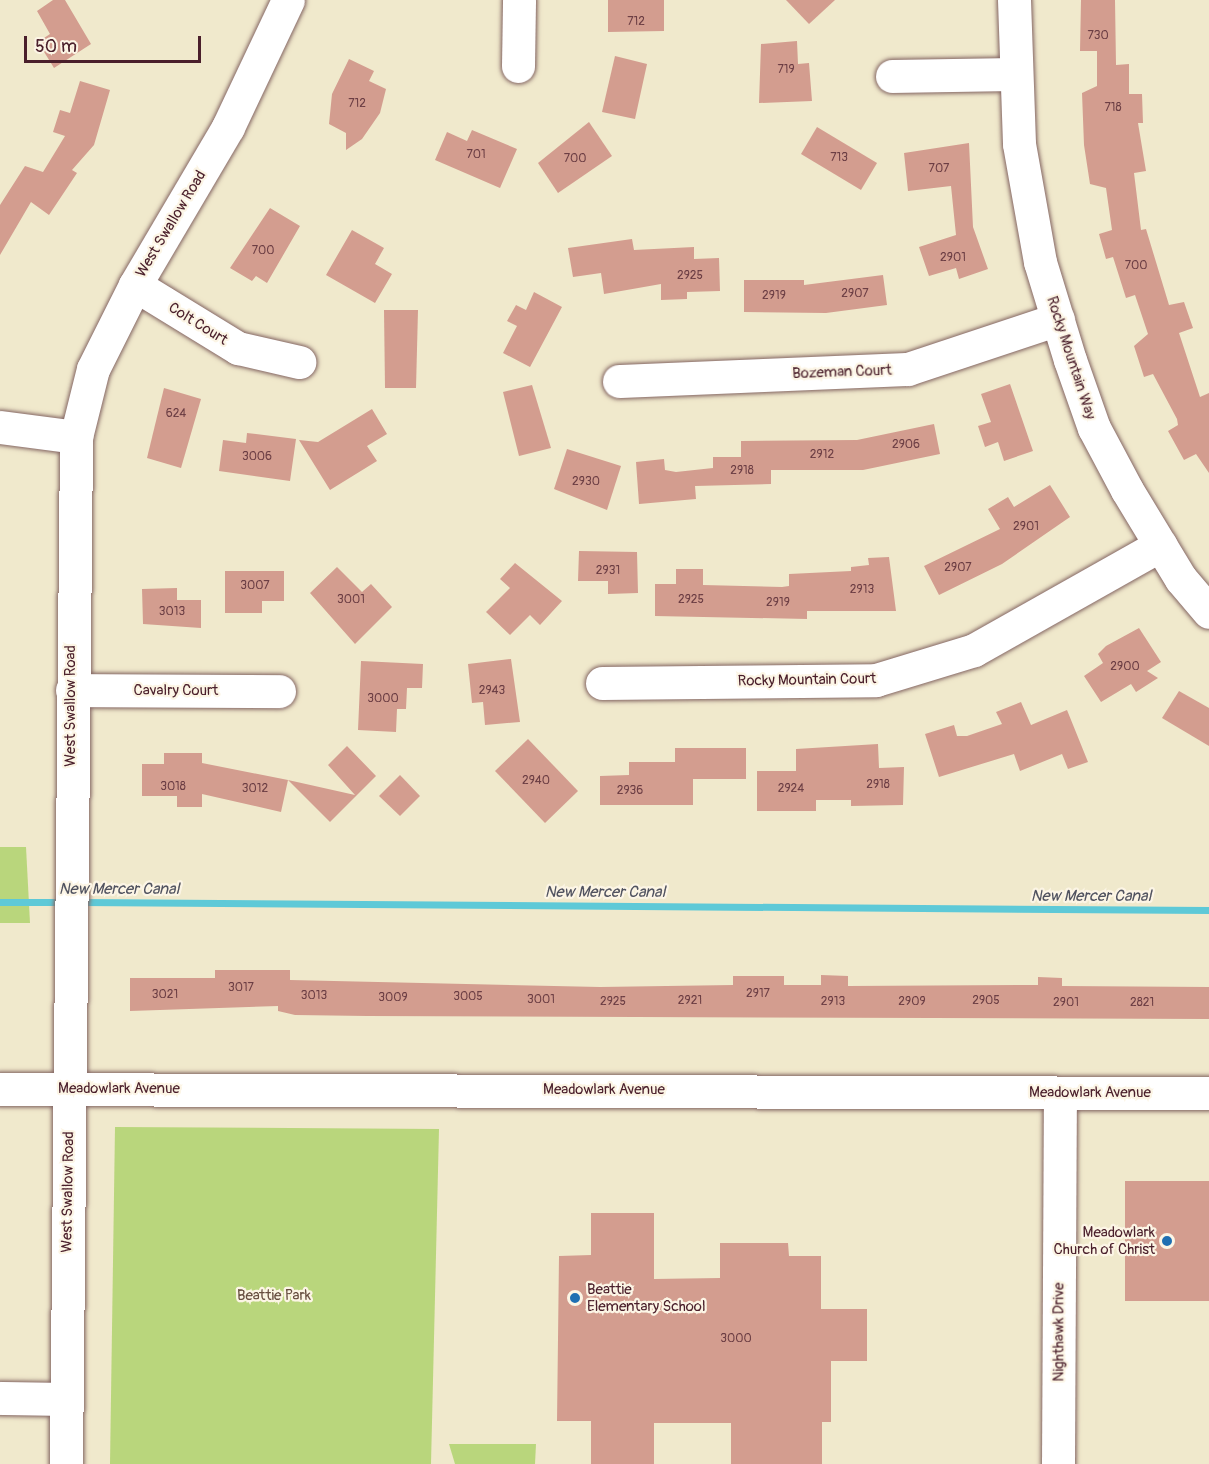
<!DOCTYPE html>
<style>
body{margin:0}
#map{position:relative;width:1209px;height:1464px;overflow:hidden;background:#f0e9cc;font-family:Pangolin,sans-serif}
div>[style]{position:absolute}
[style*='--x']{left:calc(var(--x)*1px);top:calc(var(--y)*1px);width:calc(var(--w)*1px);rotate:calc(var(--a)*1deg)}
.green>*{inset:0;background:#b9d67c}
.stream>*{height:7px;margin:-3.5px;padding:0 3.5px;transform-origin:3.5px;border-radius:3.5px;background:#5ec9d7}
.building>*{inset:0;background:#d39d8f}
.roads{filter:drop-shadow(0 0 2px #846663) drop-shadow(0 0 2px #846663)}
.minor>*{height:33px;margin:-16.5px;padding:0 16.5px;transform-origin:16.5px;border-radius:16.5px;background:#fff}
.dots>*{width:16px;height:16px;translate:-50% -50%;box-sizing:border-box;border:3px solid #fcf5e5;border-radius:50%}
span{translate:-50% -50%;white-space:nowrap;text-align:center;line-height:1.15;-webkit-text-stroke:4.5px #fcf5e5;paint-order:stroke}
.number-label{font-size:12px;color:#6c3e44}
.number-label span{-webkit-text-stroke-width:0}
.street-label{font-size:15px;color:#4a1f2b}
.poi-label{font-size:15px;color:#4a1f2b}
.right{translate:-100% -50%;text-align:right}
.left{translate:0 -50%;text-align:left}
.park-label{font-size:15px;color:#664d3f}
.water-label{font-size:16px;color:#50525f;font-style:italic}
.scale{position:absolute;left:24px;top:36px;width:177px;height:27px;box-sizing:border-box;border:3px solid #4a1f2b;border-top:0;padding-left:8px;font-size:18px;line-height:21px;white-space:nowrap;color:#4a1f2b;-webkit-text-stroke:4px #fcf5e5;paint-order:stroke}
</style>
<div id="map">
<div class="green">
<div style="clip-path:polygon(0 847px,26px 847px,30px 923px,0 923px)"></div>
<div style="clip-path:polygon(115px 1127px,439px 1129px,431px 1464px,110px 1464px)"></div>
<div style="clip-path:polygon(449px 1444px,536px 1444px,535px 1464px,455px 1464px)"></div>
</div>
<div class="stream">
<div style="--x:0;--y:902;--w:63;--a:0"></div>
<div style="--x:81;--y:902;--w:1128;--a:0.41"></div>
</div>
<div class="building">
<div style="clip-path:polygon(53px 0,65px 0,91px 44px,54px 68px,38px 42px,50px 34px,37px 11px)"></div>
<div style="clip-path:polygon(608px 0,664px 0,664px 31px,608px 32px)"></div>
<div style="clip-path:polygon(786px 0,835px 0,809px 24px)"></div>
<div style="clip-path:polygon(1081px 0,1115px 0,1116px 65px,1129px 64px,1129px 94px,1142px 94px,1143px 123px,1138px 123px,1146px 171px,1134px 173px,1141px 230px,1146px 229px,1169px 305px,1184px 302px,1193px 328px,1179px 333px,1200px 397px,1209px 393px,1209px 473px,1196px 454px,1184px 460px,1168px 431px,1178px 425px,1177px 419px,1153px 374px,1144px 377px,1134px 346px,1148px 334px,1135px 295px,1126px 298px,1113px 257px,1106px 259px,1099px 234px,1112px 230px,1106px 188px,1090px 184px,1084px 145px,1082px 93px,1097px 86px,1097px 51px,1080px 51px)"></div>
<div style="clip-path:polygon(797px 41px,798px 64px,809px 63px,812px 101px,759px 103px,761px 44px)"></div>
<div style="clip-path:polygon(615px 56px,647px 64px,635px 119px,602px 112px)"></div>
<div style="clip-path:polygon(349px 59px,374px 71px,369px 81px,386px 89px,380px 113px,362px 139px,346px 150px,346px 133px,329px 124px,332px 94px)"></div>
<div style="clip-path:polygon(80px 81px,110px 90px,94px 145px,72px 170px,77px 173px,49px 215px,31px 202px,0 255px,0 205px,25px 166px,43px 172px,65px 136px,53px 132px,60px 110px,70px 113px)"></div>
<div style="clip-path:polygon(589px 122px,612px 156px,558px 193px,538px 163px)"></div>
<div style="clip-path:polygon(817px 127px,877px 163px,861px 190px,801px 154px)"></div>
<div style="clip-path:polygon(472px 130px,517px 149px,500px 188px,435px 160px,447px 132px,467px 141px)"></div>
<div style="clip-path:polygon(969px 143px,973px 227px,988px 269px,959px 279px,956px 268px,929px 276px,919px 247px,956px 235px,951px 186px,908px 191px,904px 153px)"></div>
<div style="clip-path:polygon(270px 208px,300px 226px,267px 283px,256px 276px,252px 281px,230px 268px)"></div>
<div style="clip-path:polygon(352px 230px,384px 248px,375px 264px,392px 274px,375px 303px,326px 275px)"></div>
<div style="clip-path:polygon(632px 239px,634px 250px,694px 247px,694px 259px,719px 258px,720px 291px,687px 292px,687px 299px,661px 300px,661px 284px,604px 294px,601px 273px,573px 277px,568px 248px)"></div>
<div style="clip-path:polygon(883px 275px,887px 305px,826px 313px,744px 312px,744px 280px,804px 280px,804px 285px)"></div>
<div style="clip-path:polygon(534px 292px,562px 307px,530px 367px,503px 353px,517px 326px,507px 321px,516px 305px,526px 310px)"></div>
<div style="clip-path:polygon(384px 310px,418px 310px,416px 388px,385px 388px)"></div>
<div style="clip-path:polygon(1010px 384px,1033px 451px,1004px 461px,998px 442px,985px 447px,978px 426px,991px 422px,981px 394px)"></div>
<div style="clip-path:polygon(532px 385px,551px 448px,519px 456px,503px 392px)"></div>
<div style="clip-path:polygon(164px 388px,201px 399px,181px 468px,147px 458px)"></div>
<div style="clip-path:polygon(372px 409px,387px 434px,367px 446px,377px 461px,330px 490px,299px 440px,318px 442px)"></div>
<div style="clip-path:polygon(934px 424px,940px 454px,863px 470px,771px 470px,771px 484px,695px 486px,696px 499px,639px 504px,636px 462px,664px 459px,665px 470px,676px 472px,713px 468px,713px 457px,741px 457px,741px 441px,857px 440px)"></div>
<div style="clip-path:polygon(247px 433px,296px 439px,290px 481px,219px 471px,223px 440px,246px 443px)"></div>
<div style="clip-path:polygon(567px 449px,621px 466px,607px 510px,554px 489px)"></div>
<div style="clip-path:polygon(1050px 485px,1070px 517px,1002px 564px,939px 595px,924px 566px,1000px 529px,988px 509px,1008px 497px,1014px 507px)"></div>
<div style="clip-path:polygon(579px 551px,637px 552px,638px 593px,608px 594px,608px 581px,578px 581px)"></div>
<div style="clip-path:polygon(889px 557px,896px 611px,807px 611px,807px 619px,655px 616px,655px 584px,676px 584px,676px 569px,703px 569px,703px 585px,782px 587px,789px 586px,789px 574px,851px 571px,851px 567px,869px 565px,868px 558px)"></div>
<div style="clip-path:polygon(515px 563px,562px 601px,540px 625px,530px 615px,510px 635px,486px 612px,510px 588px,500px 579px)"></div>
<div style="clip-path:polygon(337px 567px,362px 592px,371px 584px,392px 607px,355px 644px,310px 593px)"></div>
<div style="clip-path:polygon(225px 571px,284px 571px,284px 601px,262px 601px,262px 613px,225px 613px)"></div>
<div style="clip-path:polygon(177px 588px,177px 600px,201px 600px,201px 628px,143px 624px,142px 589px)"></div>
<div style="clip-path:polygon(1139px 628px,1161px 662px,1147px 671px,1158px 678px,1136px 692px,1131px 684px,1101px 702px,1084px 676px,1103px 663px,1098px 654px,1106px 646px)"></div>
<div style="clip-path:polygon(511px 659px,520px 722px,485px 725px,483px 702px,472px 703px,468px 664px)"></div>
<div style="clip-path:polygon(361px 661px,423px 664px,422px 688px,407px 688px,406px 709px,397px 709px,396px 732px,358px 730px)"></div>
<div style="clip-path:polygon(1179px 691px,1209px 708px,1209px 746px,1162px 718px)"></div>
<div style="clip-path:polygon(1021px 702px,1031px 725px,1067px 710px,1088px 762px,1068px 769px,1062px 754px,1020px 771px,1014px 754px,939px 777px,925px 734px,954px 725px,957px 736px,967px 736px,1002px 724px,996px 712px)"></div>
<div style="clip-path:polygon(528px 739px,578px 791px,545px 823px,495px 771px)"></div>
<div style="clip-path:polygon(878px 744px,879px 768px,904px 767px,903px 805px,851px 806px,851px 800px,816px 800px,816px 811px,757px 811px,757px 771px,796px 771px,796px 749px)"></div>
<div style="clip-path:polygon(347px 746px,376px 776px,330px 822px,288px 780px,355px 795px,328px 765px)"></div>
<div style="clip-path:polygon(675px 748px,746px 748px,746px 779px,693px 779px,693px 805px,600px 805px,600px 776px,629px 775px,629px 762px,675px 762px)"></div>
<div style="clip-path:polygon(164px 753px,202px 753px,202px 763px,288px 780px,281px 812px,202px 794px,202px 807px,177px 807px,177px 796px,142px 796px,142px 764px,164px 764px)"></div>
<div style="clip-path:polygon(400px 775px,420px 796px,400px 816px,379px 796px)"></div>
<div style="clip-path:polygon(215px 970px,290px 970px,290px 980px,600px 987px,733px 985px,733px 976px,784px 976px,784px 985px,821px 985px,821px 975px,848px 976px,848px 986px,1038px 985px,1038px 977px,1062px 978px,1062px 986px,1209px 987px,1209px 1019px,367px 1016px,295px 1015px,278px 1011px,278px 1006px,130px 1011px,130px 978px,215px 978px)"></div>
<div style="clip-path:polygon(1125px 1181px,1209px 1181px,1209px 1301px,1125px 1301px)"></div>
<div style="clip-path:polygon(591px 1213px,654px 1213px,654px 1279px,720px 1278px,720px 1243px,788px 1243px,789px 1256px,821px 1256px,821px 1309px,867px 1309px,867px 1361px,831px 1361px,831px 1422px,822px 1422px,822px 1464px,731px 1464px,731px 1423px,654px 1423px,654px 1464px,591px 1464px,591px 1421px,557px 1421px,559px 1256px,591px 1255px)"></div>
</div>
<div class="roads">
<div class="minor">
<div style="--x:1014;--y:0;--w:144;--a:88"></div>
<div style="--x:1019;--y:144;--w:120;--a:79.9"></div>
<div style="--x:1040;--y:262;--w:102;--a:73"></div>
<div style="--x:1070;--y:360;--w:72;--a:70.6"></div>
<div style="--x:1094;--y:428;--w:70;--a:62"></div>
<div style="--x:1127;--y:490;--w:104;--a:58.8"></div>
<div style="--x:1181;--y:579;--w:43;--a:49.7"></div>
<div style="--x:518;--y:66;--w:66;--a:-89.1"></div>
<div style="--x:892;--y:76;--w:121;--a:-0.9"></div>
<div style="--x:135;--y:285;--w:121;--a:31.5"></div>
<div style="--x:238;--y:348;--w:63;--a:12.9"></div>
<div style="--x:619;--y:381;--w:289;--a:-2.4"></div>
<div style="--x:908;--y:369;--w:158;--a:-18.4"></div>
<div style="--x:0;--y:427;--w:77;--a:7.5"></div>
<div style="--x:602;--y:683;--w:274;--a:-0.6"></div>
<div style="--x:876;--y:680;--w:102;--a:-17"></div>
<div style="--x:974;--y:650;--w:214;--a:-29.4"></div>
<div style="--x:72;--y:690;--w:207;--a:0.3"></div>
<div style="--x:0;--y:1089;--w:1209;--a:0.19"></div>
<div style="--x:0;--y:1398;--w:66;--a:0.9"></div>
<div style="--x:66;--y:1464;--w:1027;--a:-89.44"></div>
<div style="--x:76;--y:437;--w:70;--a:-76"></div>
<div style="--x:93;--y:369;--w:94;--a:-63.4"></div>
<div style="--x:135;--y:285;--w:183;--a:-59.5"></div>
<div style="--x:228;--y:127;--w:140;--a:-64.7"></div>
<div style="--x:1058;--y:1464;--w:371;--a:-89.7"></div>
</div>
</div>
<div class="dots">
<div style="left:1167px;top:1241px;background:#1f6fb2"></div>
<div style="left:575px;top:1298px;background:#1f6fb2"></div>
</div>
<div class="number-label">
<span style="left:636px;top:22px">712</span>
<span style="left:1098px;top:36px">730</span>
<span style="left:786px;top:70px">719</span>
<span style="left:357px;top:104px">712</span>
<span style="left:1113px;top:108px">718</span>
<span style="left:476px;top:155px">701</span>
<span style="left:839px;top:158px">713</span>
<span style="left:575px;top:159px">700</span>
<span style="left:939px;top:169px">707</span>
<span style="left:263px;top:251px">700</span>
<span style="left:953px;top:258px">2901</span>
<span style="left:1136px;top:266px">700</span>
<span style="left:690px;top:276px">2925</span>
<span style="left:855px;top:294px">2907</span>
<span style="left:774px;top:296px">2919</span>
<span style="left:176px;top:414px">624</span>
<span style="left:906px;top:445px">2906</span>
<span style="left:822px;top:455px">2912</span>
<span style="left:257px;top:457px">3006</span>
<span style="left:742px;top:471px">2918</span>
<span style="left:586px;top:482px">2930</span>
<span style="left:1026px;top:527px">2901</span>
<span style="left:958px;top:568px">2907</span>
<span style="left:608px;top:571px">2931</span>
<span style="left:255px;top:586px">3007</span>
<span style="left:862px;top:590px">2913</span>
<span style="left:351px;top:600px">3001</span>
<span style="left:691px;top:600px">2925</span>
<span style="left:778px;top:603px">2919</span>
<span style="left:172px;top:612px">3013</span>
<span style="left:1125px;top:667px">2900</span>
<span style="left:492px;top:691px">2943</span>
<span style="left:383px;top:699px">3000</span>
<span style="left:536px;top:781px">2940</span>
<span style="left:878px;top:785px">2918</span>
<span style="left:173px;top:787px">3018</span>
<span style="left:255px;top:789px">3012</span>
<span style="left:791px;top:789px">2924</span>
<span style="left:630px;top:791px">2936</span>
<span style="left:241px;top:988px">3017</span>
<span style="left:758px;top:994px">2917</span>
<span style="left:165px;top:995px">3021</span>
<span style="left:314px;top:996px">3013</span>
<span style="left:468px;top:997px">3005</span>
<span style="left:393px;top:998px">3009</span>
<span style="left:541px;top:1000px">3001</span>
<span style="left:690px;top:1001px">2921</span>
<span style="left:986px;top:1001px">2905</span>
<span style="left:613px;top:1002px">2925</span>
<span style="left:833px;top:1002px">2913</span>
<span style="left:912px;top:1002px">2909</span>
<span style="left:1066px;top:1003px">2901</span>
<span style="left:1142px;top:1003px">2821</span>
<span style="left:736px;top:1339px">3000</span>
</div>
<div class="street-label">
<span style="left:171px;top:224px;rotate:-59deg">West Swallow Road</span>
<span style="left:198px;top:324px;rotate:32deg">Colt Court</span>
<span style="left:1071px;top:358px;rotate:72deg">Rocky Mountain Way</span>
<span style="left:842px;top:372px;rotate:-2deg">Bozeman Court</span>
<span style="left:807px;top:680px;rotate:-1deg">Rocky Mountain Court</span>
<span style="left:176px;top:691px">Cavalry Court</span>
<span style="left:71px;top:706px;rotate:-90deg">West Swallow Road</span>
<span style="left:119px;top:1089px">Meadowlark Avenue</span>
<span style="left:604px;top:1090px">Meadowlark Avenue</span>
<span style="left:1090px;top:1093px">Meadowlark Avenue</span>
<span style="left:68px;top:1192px;rotate:-89deg">West Swallow Road</span>
<span style="left:1059px;top:1332px;rotate:-90deg">Nighthawk Drive</span>
</div>
<div class="poi-label">
<span class="right" style="left:1155px;top:1241px">Meadowlark<br>Church of Christ</span>
<span class="left" style="left:587px;top:1298px">Beattie<br>Elementary School</span>
</div>
<div class="park-label">
<span style="left:274px;top:1296px">Beattie Park</span>
</div>
<div class="water-label">
<span style="left:119px;top:889px">New Mercer Canal</span>
<span style="left:605px;top:892px">New Mercer Canal</span>
<span style="left:1091px;top:896px">New Mercer Canal</span>
</div>
<div class="scale">50 m</div>
</div>
